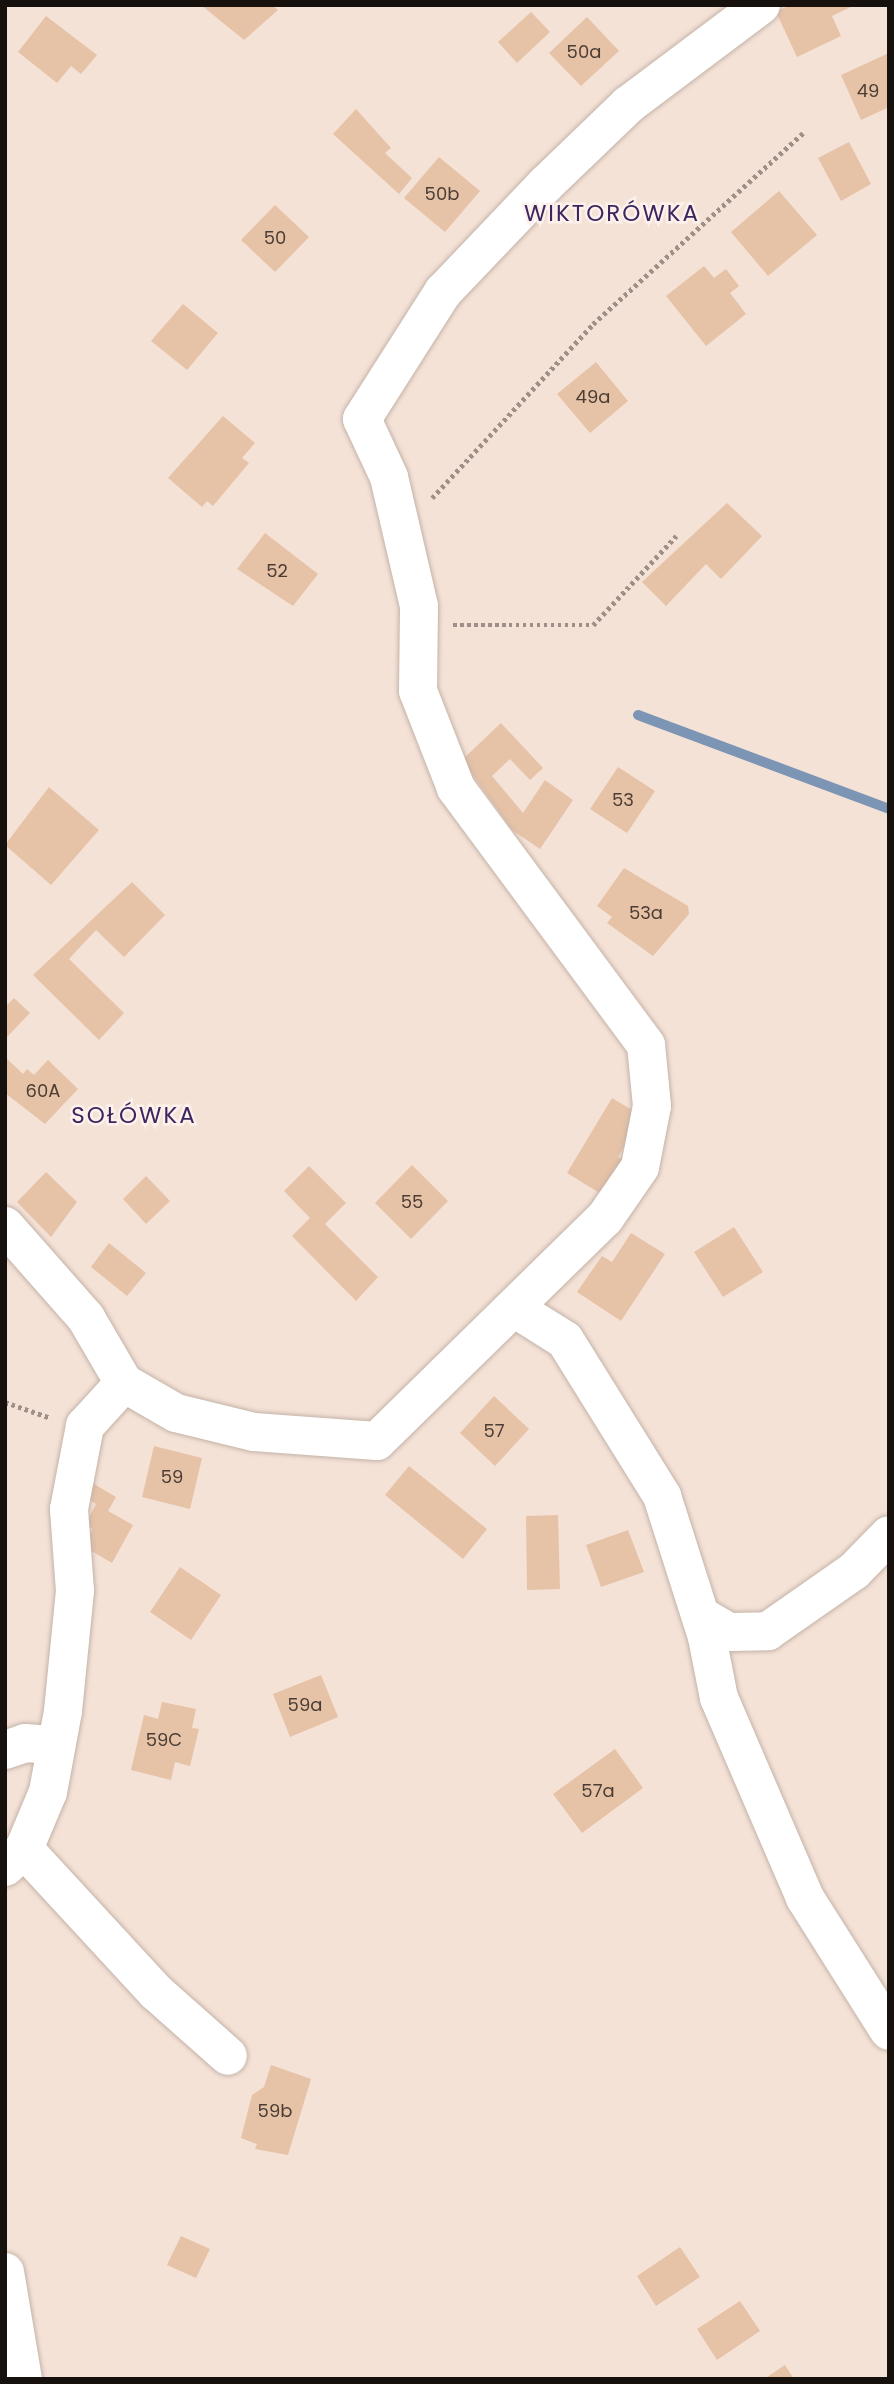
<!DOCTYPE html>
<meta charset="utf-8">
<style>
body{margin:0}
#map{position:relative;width:894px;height:2384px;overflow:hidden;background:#f5e2d7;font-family:Poppins,sans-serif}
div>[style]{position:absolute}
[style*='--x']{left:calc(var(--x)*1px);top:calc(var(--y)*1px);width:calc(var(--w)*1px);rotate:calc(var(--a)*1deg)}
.stream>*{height:10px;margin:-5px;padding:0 5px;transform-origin:5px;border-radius:5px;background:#7d95b4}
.building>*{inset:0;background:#e6c2a7}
.path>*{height:4.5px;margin-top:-2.25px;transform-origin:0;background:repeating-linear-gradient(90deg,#9e9088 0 3.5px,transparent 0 7px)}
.roads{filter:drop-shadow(0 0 2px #c4b3a8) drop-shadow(0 0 2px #c4b3a8)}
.minor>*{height:38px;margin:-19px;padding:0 19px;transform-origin:19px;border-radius:19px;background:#fff}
span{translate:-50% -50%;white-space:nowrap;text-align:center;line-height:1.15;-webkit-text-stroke:5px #fcf1eb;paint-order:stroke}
.number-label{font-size:18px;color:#4b3d34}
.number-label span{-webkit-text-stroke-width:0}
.neighbourhood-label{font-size:23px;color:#3d2660;letter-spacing:2px}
.frame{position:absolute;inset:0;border:7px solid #17110e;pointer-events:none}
</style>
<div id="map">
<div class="stream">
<div style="--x:638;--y:715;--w:268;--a:20.5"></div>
</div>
<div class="building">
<div style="clip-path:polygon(201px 5px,272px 5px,278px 10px,244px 40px)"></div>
<div style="clip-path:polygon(790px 5px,855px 5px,832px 16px,841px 36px,797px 57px,776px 12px)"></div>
<div style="clip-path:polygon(531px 12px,550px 32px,517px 63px,498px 42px)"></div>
<div style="clip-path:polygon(46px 16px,97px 55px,81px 74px,71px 66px,57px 83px,18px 52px)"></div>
<div style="clip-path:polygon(587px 17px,619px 51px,581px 86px,549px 53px)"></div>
<div style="clip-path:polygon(889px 53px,889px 107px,861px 120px,841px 75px)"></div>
<div style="clip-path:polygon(356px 109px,391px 148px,385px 153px,412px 178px,399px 194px,333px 134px)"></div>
<div style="clip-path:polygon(849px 142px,871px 184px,841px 201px,818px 158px)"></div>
<div style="clip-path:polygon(439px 157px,480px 191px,445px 232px,404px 198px)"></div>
<div style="clip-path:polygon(779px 191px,817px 235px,768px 276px,731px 232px)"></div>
<div style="clip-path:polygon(275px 205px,309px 237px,275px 272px,241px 240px)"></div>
<div style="clip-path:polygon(704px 266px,714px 278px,726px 269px,739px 286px,730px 293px,746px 314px,706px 346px,666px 296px)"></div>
<div style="clip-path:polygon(183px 304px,218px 333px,187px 370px,151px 341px)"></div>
<div style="clip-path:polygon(596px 362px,628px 401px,590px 433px,557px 394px)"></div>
<div style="clip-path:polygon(223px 416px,255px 443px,242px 458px,249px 463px,213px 506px,207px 501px,202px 507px,168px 478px)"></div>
<div style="clip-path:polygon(727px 503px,762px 536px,721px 579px,706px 564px,666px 606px,642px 582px)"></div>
<div style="clip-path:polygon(265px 533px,318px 574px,293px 606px,237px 569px)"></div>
<div style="clip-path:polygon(501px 723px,543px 768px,530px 780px,510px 759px,492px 776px,523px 813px,545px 780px,573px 800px,540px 849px,512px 830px,462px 760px)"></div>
<div style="clip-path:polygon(618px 767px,655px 791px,627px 833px,590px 809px)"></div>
<div style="clip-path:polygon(49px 787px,99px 830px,51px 885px,5px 845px)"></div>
<div style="clip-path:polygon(624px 868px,688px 906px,689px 914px,653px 956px,607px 923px,612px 917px,597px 906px)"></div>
<div style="clip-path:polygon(132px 882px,165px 915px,124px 957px,96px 930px,69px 959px,124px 1013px,99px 1040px,33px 975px)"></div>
<div style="clip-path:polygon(14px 998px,30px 1013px,5px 1039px,5px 1007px)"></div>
<div style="clip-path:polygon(5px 1057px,23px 1074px,27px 1069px,34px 1075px,48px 1060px,78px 1089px,45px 1124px,5px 1093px)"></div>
<div style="clip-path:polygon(612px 1098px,642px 1116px,618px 1157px,627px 1162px,606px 1197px,567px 1173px)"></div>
<div style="clip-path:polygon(412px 1165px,448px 1201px,411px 1239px,375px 1203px)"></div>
<div style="clip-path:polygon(309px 1166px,346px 1203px,325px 1224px,378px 1277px,356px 1301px,292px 1236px,310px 1218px,284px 1191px)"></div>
<div style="clip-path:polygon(46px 1172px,77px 1202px,51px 1237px,17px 1202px)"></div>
<div style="clip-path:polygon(146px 1176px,170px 1201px,146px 1224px,123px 1199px)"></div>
<div style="clip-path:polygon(734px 1227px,763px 1272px,723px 1297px,694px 1252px)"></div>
<div style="clip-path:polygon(631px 1233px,665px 1254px,621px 1321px,577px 1292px,602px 1256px,612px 1262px)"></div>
<div style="clip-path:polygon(109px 1243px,146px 1273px,127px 1296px,91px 1267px)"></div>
<div style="clip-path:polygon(494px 1396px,529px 1429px,495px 1466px,460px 1433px)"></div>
<div style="clip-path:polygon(154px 1446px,202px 1458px,190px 1509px,142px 1497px)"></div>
<div style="clip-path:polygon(409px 1466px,487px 1529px,463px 1559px,385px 1495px)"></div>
<div style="clip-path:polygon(94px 1484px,116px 1497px,108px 1511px,133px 1525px,112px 1563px,83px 1546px,93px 1529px,85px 1525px,96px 1504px,86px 1498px)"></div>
<div style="clip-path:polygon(558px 1515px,560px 1589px,527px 1590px,526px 1516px)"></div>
<div style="clip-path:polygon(628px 1530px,644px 1572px,601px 1587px,586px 1545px)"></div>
<div style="clip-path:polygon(180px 1567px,221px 1595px,191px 1640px,150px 1612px)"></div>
<div style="clip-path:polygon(321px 1675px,338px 1717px,290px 1737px,273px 1694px)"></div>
<div style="clip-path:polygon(162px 1702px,196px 1709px,192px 1728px,199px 1729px,190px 1766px,175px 1762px,171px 1780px,131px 1770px,144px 1715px,158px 1719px)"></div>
<div style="clip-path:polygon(615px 1749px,643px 1788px,582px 1833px,553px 1794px)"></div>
<div style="clip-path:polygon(271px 2065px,311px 2079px,288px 2155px,255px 2149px,257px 2144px,241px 2138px,252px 2095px,264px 2087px)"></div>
<div style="clip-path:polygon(181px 2236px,210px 2249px,196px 2278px,167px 2265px)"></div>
<div style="clip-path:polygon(680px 2247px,700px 2277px,656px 2306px,637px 2276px)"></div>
<div style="clip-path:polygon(740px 2301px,760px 2331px,717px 2360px,697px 2329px)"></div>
<div style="clip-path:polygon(785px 2365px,794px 2379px,764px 2379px)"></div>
</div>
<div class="path">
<div style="--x:432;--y:498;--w:237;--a:-47.2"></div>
<div style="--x:593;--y:324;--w:284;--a:-42.3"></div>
<div style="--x:453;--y:625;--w:140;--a:0"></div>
<div style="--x:593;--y:625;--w:122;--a:-47"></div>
<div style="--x:5;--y:1402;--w:49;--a:19.2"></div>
<div style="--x:888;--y:2379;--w:1;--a:-45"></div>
</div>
<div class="roads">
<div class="minor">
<div style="--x:5;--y:1226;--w:123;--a:48.6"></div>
<div style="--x:86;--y:1318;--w:75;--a:59.7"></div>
<div style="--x:124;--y:1383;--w:60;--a:30"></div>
<div style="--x:176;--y:1413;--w:80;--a:13.7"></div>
<div style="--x:254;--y:1432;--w:123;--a:4.2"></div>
<div style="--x:377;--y:1441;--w:319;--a:-44.4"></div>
<div style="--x:605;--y:1218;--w:62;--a:-55.5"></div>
<div style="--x:640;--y:1167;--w:62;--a:-78.9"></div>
<div style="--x:652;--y:1106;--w:61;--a:-95.6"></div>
<div style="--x:646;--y:1045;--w:320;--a:-126.5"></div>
<div style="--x:456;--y:788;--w:104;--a:-111.4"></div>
<div style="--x:418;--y:691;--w:85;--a:-89.3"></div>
<div style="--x:419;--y:606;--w:132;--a:-103.1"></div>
<div style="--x:389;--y:477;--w:64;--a:-115"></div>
<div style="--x:362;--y:419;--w:151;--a:-57.5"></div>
<div style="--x:443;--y:292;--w:149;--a:-46.4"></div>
<div style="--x:546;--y:184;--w:114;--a:-43.9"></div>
<div style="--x:628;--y:105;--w:166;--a:-36.9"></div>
<div style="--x:514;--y:1308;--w:60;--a:32.1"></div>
<div style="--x:565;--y:1340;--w:184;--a:58.1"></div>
<div style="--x:662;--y:1496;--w:148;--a:72.3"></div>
<div style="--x:707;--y:1637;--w:62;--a:78.9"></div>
<div style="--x:719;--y:1698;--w:218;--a:66.7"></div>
<div style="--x:805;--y:1898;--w:157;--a:57.7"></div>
<div style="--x:701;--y:1616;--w:32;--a:30"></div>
<div style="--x:729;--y:1632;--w:39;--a:-1"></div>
<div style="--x:768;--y:1631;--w:105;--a:-34.9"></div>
<div style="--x:854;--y:1571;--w:50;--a:-45.8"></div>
<div style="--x:5;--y:1750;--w:21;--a:-19"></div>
<div style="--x:25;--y:1743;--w:30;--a:4"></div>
<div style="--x:24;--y:1849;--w:195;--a:47.3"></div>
<div style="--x:156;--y:1992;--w:96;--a:41.6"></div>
<div style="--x:5;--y:1867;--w:26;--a:-43"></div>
<div style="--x:24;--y:1849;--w:62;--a:-67.2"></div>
<div style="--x:48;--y:1792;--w:82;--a:-79.5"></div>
<div style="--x:63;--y:1711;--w:121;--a:-84.3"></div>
<div style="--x:75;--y:1591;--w:82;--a:-94.2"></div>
<div style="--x:69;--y:1509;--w:85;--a:-79.1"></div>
<div style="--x:85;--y:1426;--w:58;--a:-47.8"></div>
<div style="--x:5;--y:2272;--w:109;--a:80.5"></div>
</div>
</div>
<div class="number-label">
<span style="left:584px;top:52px">50a</span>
<span style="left:868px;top:91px">49</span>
<span style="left:442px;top:194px">50b</span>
<span style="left:275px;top:238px">50</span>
<span style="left:593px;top:397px">49a</span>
<span style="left:277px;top:571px">52</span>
<span style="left:623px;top:800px">53</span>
<span style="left:646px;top:913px">53a</span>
<span style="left:43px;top:1091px">60A</span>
<span style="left:412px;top:1202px">55</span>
<span style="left:494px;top:1431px">57</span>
<span style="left:172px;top:1477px">59</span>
<span style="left:305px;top:1705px">59a</span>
<span style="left:164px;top:1740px">59C</span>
<span style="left:598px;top:1791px">57a</span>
<span style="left:275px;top:2111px">59b</span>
</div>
<div class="neighbourhood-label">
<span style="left:612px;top:213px">WIKTORÓWKA</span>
<span style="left:134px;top:1115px">SOŁÓWKA</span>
</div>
<div class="frame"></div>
</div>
